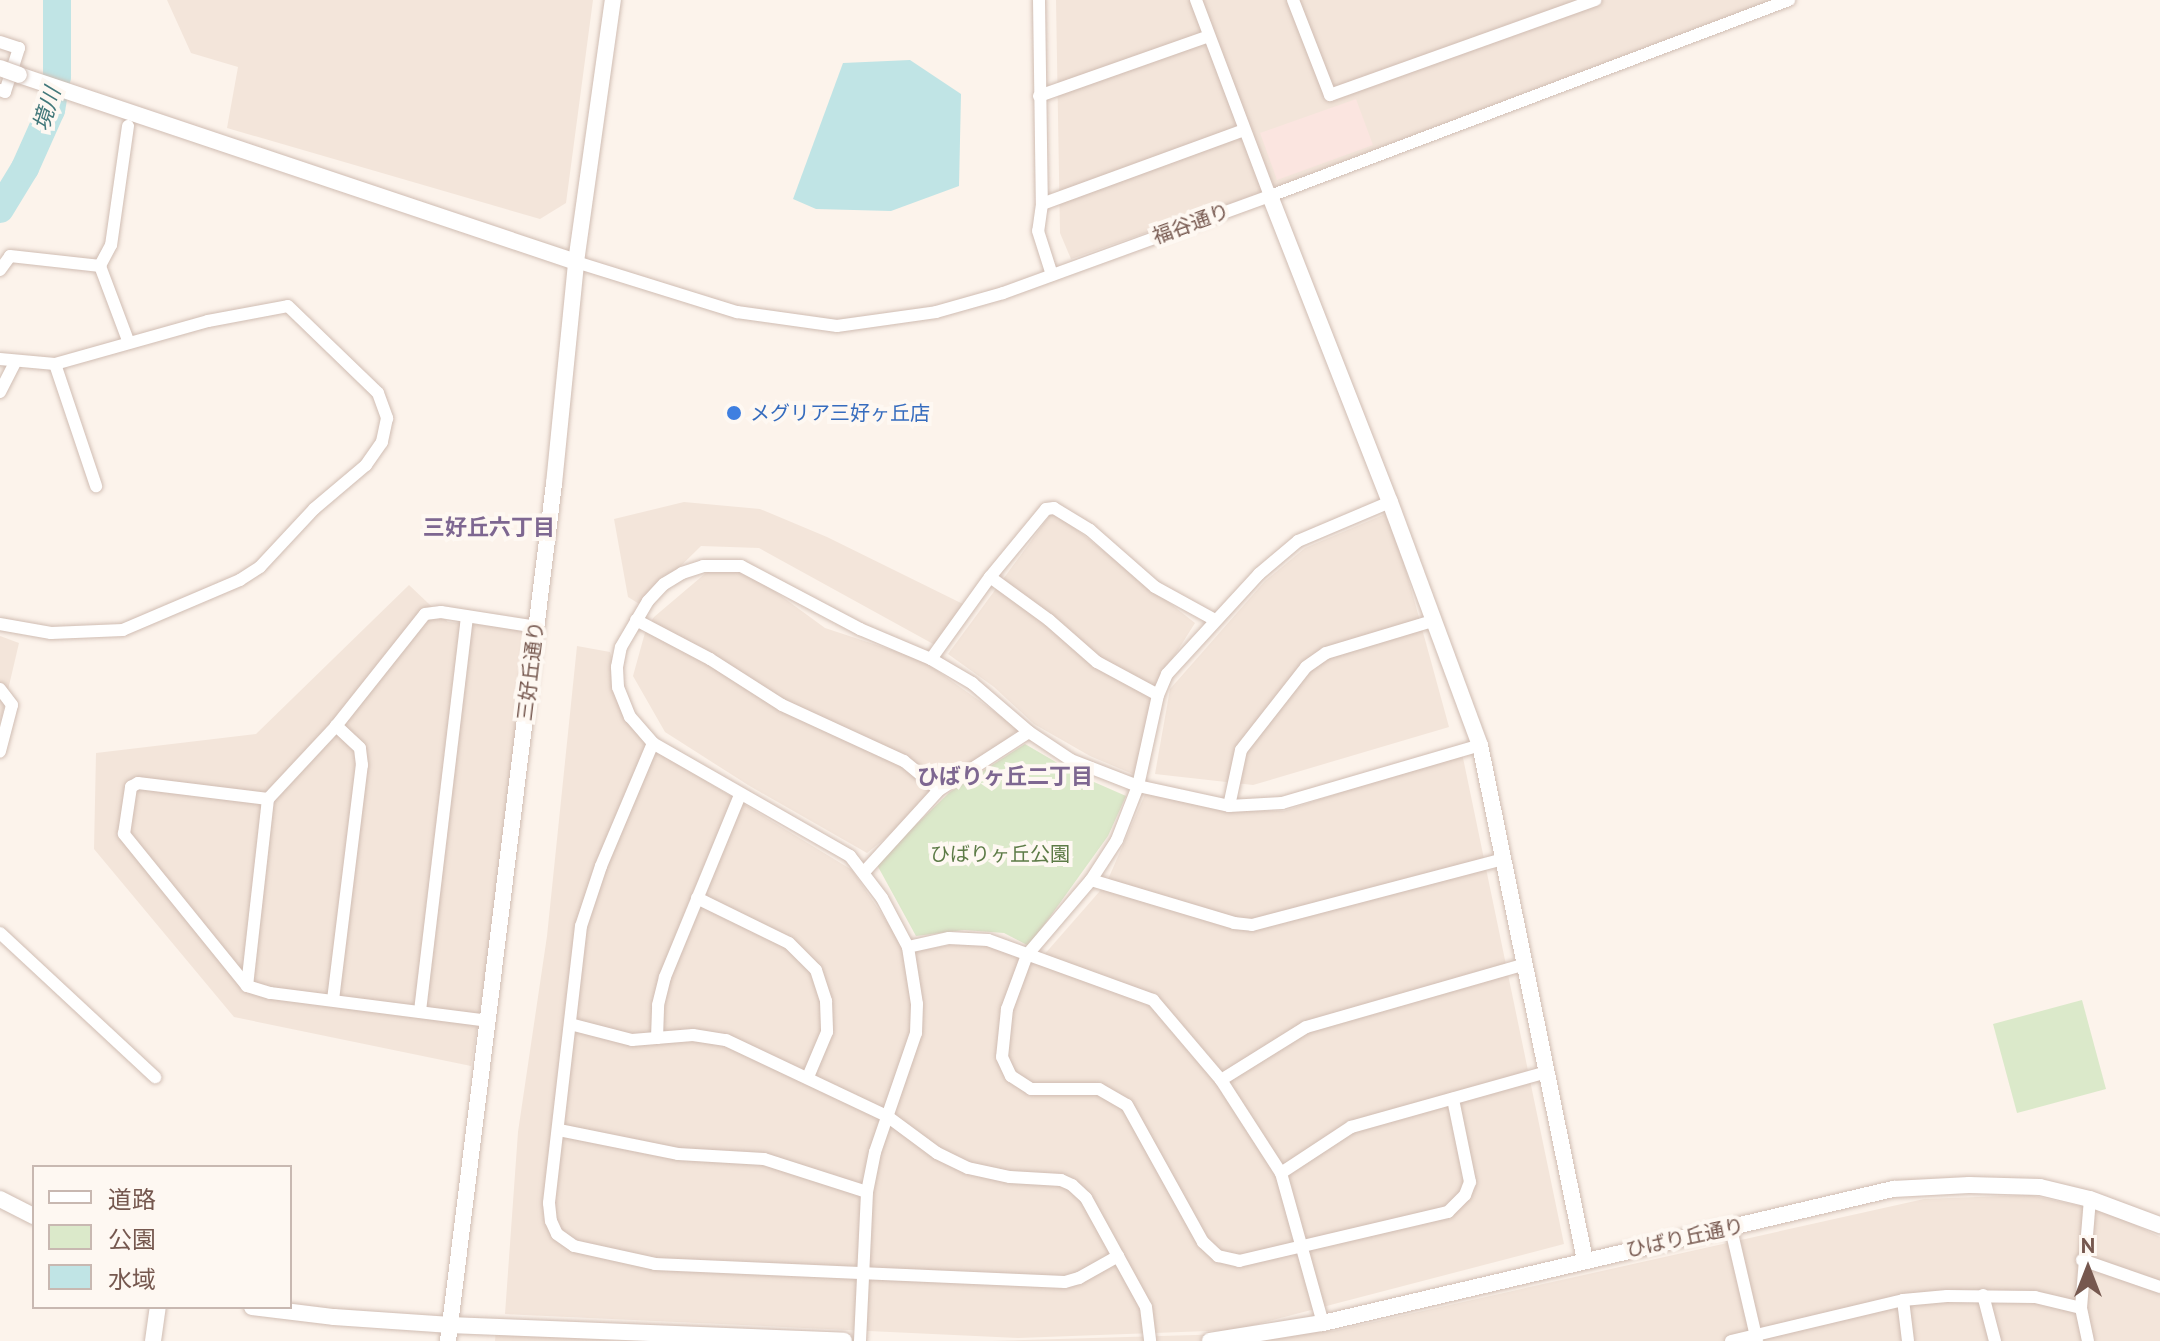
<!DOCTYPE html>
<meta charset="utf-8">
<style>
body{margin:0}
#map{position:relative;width:2160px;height:1341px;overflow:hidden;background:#fcf3eb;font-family:"PT Sans","Noto Sans JP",sans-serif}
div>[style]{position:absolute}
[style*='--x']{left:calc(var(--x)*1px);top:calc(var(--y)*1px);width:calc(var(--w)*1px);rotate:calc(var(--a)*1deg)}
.residential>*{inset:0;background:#f3e5da}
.commercial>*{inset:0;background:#fbe5e0}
.green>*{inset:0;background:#dbe9ca}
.water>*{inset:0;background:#c0e4e5}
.river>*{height:28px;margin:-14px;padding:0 14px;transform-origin:14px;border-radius:14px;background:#c0e4e5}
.roads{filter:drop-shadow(0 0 2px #d0bdb3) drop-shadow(0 0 2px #d0bdb3)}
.minor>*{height:12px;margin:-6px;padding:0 6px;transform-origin:6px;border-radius:6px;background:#fff}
.tertiary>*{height:16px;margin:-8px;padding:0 8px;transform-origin:8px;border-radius:8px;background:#fff}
.bridges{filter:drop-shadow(0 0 2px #d0bdb3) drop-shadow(0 0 2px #d0bdb3)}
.tertiary-bridge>*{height:16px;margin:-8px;padding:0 8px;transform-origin:8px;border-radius:8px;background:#fff}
.dots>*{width:22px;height:22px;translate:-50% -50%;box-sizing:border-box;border:4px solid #fef8f2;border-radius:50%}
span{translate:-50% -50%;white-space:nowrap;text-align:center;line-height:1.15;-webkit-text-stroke:8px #fef8f2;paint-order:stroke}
.street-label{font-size:20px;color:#76584f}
.shop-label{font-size:20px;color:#366cbe}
.left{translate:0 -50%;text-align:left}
.park-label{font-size:20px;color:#5d7b47}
.water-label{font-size:22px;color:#42787a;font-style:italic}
.neighbourhood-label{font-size:22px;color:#7e6791;font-weight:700}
.legend{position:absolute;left:32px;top:1165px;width:260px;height:144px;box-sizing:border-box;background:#fef8f2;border:2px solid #c8b8b1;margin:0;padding:10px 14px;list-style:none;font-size:24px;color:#76584f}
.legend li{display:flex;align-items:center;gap:16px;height:40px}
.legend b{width:40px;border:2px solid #c8b8b1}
.north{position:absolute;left:2048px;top:1229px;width:80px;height:80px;-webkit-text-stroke:6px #fef8f2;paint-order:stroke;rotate:0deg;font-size:22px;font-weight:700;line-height:32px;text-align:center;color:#76584f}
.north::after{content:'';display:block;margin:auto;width:28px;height:36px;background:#76584f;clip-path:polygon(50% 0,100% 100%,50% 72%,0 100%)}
</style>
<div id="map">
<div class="residential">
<div style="clip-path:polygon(167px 0,593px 0,566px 203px,540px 219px,227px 128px,238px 67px,191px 53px)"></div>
<div style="clip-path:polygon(1056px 0,1790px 0,1375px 153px,1071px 259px,1060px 233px)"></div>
<div style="clip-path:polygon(684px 502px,760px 509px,827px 537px,965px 605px,935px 645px,759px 548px,701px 546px,641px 605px,628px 597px,614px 519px)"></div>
<div style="clip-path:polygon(1053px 511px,1195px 623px,1161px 677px,1135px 775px,1090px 756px,1034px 724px,994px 687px,948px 654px)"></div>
<div style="clip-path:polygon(1390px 512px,1449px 727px,1253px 785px,1155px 774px,1170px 689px,1265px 581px,1305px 548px)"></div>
<div style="clip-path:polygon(744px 569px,825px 628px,922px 660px,1019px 729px,867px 853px,748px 785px,665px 732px,633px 676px,646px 629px,654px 617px,707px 572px)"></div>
<div style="clip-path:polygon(409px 585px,448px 622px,539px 630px,471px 1066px,234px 1017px,94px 849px,96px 753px,256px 734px)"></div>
<div style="clip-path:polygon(0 636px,19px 643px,0 724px)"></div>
<div style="clip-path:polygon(577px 646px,610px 652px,630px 713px,665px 756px,852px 870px,908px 953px,965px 942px,996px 944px,1036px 964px,1106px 884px,1146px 792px,1242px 811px,1284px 811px,1462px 753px,1564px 1244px,1235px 1330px,1018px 1338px,505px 1314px,518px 1132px,547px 936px)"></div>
<div style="clip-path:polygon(2030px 1195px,2108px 1212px,2160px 1237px,2160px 1341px,992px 1341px,1333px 1331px,1924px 1199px)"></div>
<div style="clip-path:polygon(496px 1331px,618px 1341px,495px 1341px)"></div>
</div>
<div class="commercial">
<div style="clip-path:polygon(1356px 99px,1373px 145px,1277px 180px,1260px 133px)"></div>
</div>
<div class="green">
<div style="clip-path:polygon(1025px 744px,1078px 775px,1126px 796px,1108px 836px,1029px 946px,1004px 933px,964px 930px,916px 936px,876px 863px,950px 792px)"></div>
<div style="clip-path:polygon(2082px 1000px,2106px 1089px,2017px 1113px,1993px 1024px)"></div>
</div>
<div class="water">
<div style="clip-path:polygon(910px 60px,961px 94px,959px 186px,891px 211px,816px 209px,793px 199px,843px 63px)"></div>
</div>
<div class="river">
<div style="--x:0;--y:209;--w:48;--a:-58.6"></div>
<div style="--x:25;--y:168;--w:64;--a:-65.9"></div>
<div style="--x:51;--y:110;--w:35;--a:-80"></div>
<div style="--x:57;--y:76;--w:76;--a:-90"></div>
</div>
<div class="roads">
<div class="minor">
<div style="--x:1039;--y:0;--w:204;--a:89.2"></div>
<div style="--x:1042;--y:204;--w:27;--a:98"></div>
<div style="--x:1038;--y:231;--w:46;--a:72.3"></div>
<div style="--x:1196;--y:0;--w:210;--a:69.3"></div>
<div style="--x:1293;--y:0;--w:102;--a:68.7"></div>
<div style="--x:1330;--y:95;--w:282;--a:-19.7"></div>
<div style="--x:0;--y:42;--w:20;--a:18"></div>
<div style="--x:19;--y:48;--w:46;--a:107.7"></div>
<div style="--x:5;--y:92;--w:5;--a:-158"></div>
<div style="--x:1039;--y:96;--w:180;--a:-19.4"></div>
<div style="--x:128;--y:126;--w:120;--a:98.1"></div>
<div style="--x:111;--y:245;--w:24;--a:118"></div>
<div style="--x:100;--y:266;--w:82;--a:69.4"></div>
<div style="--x:1042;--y:204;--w:215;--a:-20.1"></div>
<div style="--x:576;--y:262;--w:169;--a:17.3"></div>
<div style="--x:737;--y:312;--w:101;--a:8"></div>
<div style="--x:837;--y:326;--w:100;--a:-8"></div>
<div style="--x:936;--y:312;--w:70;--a:-15.8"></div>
<div style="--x:1003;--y:293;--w:284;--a:-20"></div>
<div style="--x:1270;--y:196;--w:555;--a:-20.69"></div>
<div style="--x:0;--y:270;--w:17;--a:-54"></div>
<div style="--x:10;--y:256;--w:91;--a:6.3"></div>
<div style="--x:0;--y:359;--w:55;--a:5.2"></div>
<div style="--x:55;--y:364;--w:159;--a:-15.7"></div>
<div style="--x:208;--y:321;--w:81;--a:-10.6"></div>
<div style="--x:288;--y:306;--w:125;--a:44"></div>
<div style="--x:378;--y:393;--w:27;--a:70"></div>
<div style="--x:387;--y:418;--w:25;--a:102"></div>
<div style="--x:382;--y:442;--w:28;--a:125"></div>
<div style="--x:366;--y:465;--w:68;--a:139.8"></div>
<div style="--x:314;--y:509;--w:79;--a:133"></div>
<div style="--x:260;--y:567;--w:24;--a:147"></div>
<div style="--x:240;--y:580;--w:127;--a:156.9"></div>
<div style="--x:123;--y:630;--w:72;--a:177.6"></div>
<div style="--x:51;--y:633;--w:52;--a:-170"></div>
<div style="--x:55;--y:364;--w:129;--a:71.4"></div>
<div style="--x:0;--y:392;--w:34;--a:-63"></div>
<div style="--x:1390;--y:502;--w:100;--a:157"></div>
<div style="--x:1298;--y:541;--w:51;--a:139.8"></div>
<div style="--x:1259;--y:574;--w:136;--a:132.6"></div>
<div style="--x:1167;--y:674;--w:23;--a:113"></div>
<div style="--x:1158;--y:695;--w:93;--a:102.4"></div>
<div style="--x:1138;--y:786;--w:58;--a:111.3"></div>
<div style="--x:1117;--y:840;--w:48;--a:123"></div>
<div style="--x:1091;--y:880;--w:99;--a:130.5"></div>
<div style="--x:1027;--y:955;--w:58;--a:110.3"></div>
<div style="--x:1007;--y:1009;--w:48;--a:95.9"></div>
<div style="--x:1002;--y:1057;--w:21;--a:65"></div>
<div style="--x:1011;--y:1076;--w:24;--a:33"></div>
<div style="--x:1031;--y:1089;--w:68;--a:0"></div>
<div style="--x:1099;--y:1089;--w:32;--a:30"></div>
<div style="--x:1127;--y:1105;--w:157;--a:61"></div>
<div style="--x:1203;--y:1242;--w:21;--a:43"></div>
<div style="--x:1218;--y:1256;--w:22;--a:13"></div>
<div style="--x:1239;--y:1261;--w:215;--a:-13.2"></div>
<div style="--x:1448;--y:1212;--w:24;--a:-45"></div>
<div style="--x:1465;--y:1195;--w:14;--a:-69"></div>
<div style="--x:1470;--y:1182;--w:85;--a:-101.6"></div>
<div style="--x:990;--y:577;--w:73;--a:36.1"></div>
<div style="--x:1049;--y:620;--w:64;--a:41.2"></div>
<div style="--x:1097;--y:662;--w:69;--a:28.4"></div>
<div style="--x:636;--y:620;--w:84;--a:27.8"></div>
<div style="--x:710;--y:659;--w:85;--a:32.6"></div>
<div style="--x:782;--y:705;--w:134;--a:24.7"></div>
<div style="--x:904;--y:761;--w:45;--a:39.6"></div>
<div style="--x:931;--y:659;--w:101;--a:-54.3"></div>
<div style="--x:990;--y:577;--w:88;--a:-50.5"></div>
<div style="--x:1046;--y:509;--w:8;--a:-7"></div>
<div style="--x:1054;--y:508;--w:42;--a:31.4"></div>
<div style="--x:1090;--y:530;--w:86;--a:41.2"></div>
<div style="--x:1155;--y:587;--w:68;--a:28.8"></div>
<div style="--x:0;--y:689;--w:20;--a:53"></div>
<div style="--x:12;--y:705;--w:48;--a:104.6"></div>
<div style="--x:653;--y:743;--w:134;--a:112.9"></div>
<div style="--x:601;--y:866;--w:63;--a:108.4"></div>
<div style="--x:581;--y:926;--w:279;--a:96.6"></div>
<div style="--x:549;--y:1203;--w:18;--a:84"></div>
<div style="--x:551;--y:1221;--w:14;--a:65"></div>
<div style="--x:557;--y:1234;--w:21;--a:35"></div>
<div style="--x:574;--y:1246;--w:83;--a:12.5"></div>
<div style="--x:655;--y:1264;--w:410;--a:2.5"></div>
<div style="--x:1065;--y:1282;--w:15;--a:-16"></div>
<div style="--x:1079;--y:1278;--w:45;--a:-29.4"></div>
<div style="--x:1229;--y:806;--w:57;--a:-77.9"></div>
<div style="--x:1241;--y:750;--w:105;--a:-51.9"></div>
<div style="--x:1306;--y:667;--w:24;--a:-35"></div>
<div style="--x:1326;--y:653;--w:112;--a:-16.7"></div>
<div style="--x:865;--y:871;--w:110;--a:-47.6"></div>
<div style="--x:939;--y:790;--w:107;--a:-32.8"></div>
<div style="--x:1091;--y:880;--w:149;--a:16.7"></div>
<div style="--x:1234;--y:923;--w:18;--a:6"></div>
<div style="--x:1252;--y:925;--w:260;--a:-14.7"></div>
<div style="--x:697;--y:898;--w:102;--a:26.1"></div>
<div style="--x:789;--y:943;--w:38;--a:45"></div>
<div style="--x:816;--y:970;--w:33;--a:72"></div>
<div style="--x:826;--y:1001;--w:31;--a:88"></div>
<div style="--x:827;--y:1032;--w:49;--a:112.9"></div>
<div style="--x:0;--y:933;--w:212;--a:42.9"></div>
<div style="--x:908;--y:947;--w:42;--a:-12.4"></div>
<div style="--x:949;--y:938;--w:39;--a:3"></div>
<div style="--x:988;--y:940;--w:176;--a:20"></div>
<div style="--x:1153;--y:1000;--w:105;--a:49.6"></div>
<div style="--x:1221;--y:1080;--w:111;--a:57.2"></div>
<div style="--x:1281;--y:1173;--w:156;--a:74.4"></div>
<div style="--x:247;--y:986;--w:188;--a:-83.6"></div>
<div style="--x:333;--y:1000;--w:237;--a:-83"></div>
<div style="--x:362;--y:765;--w:17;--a:-97"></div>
<div style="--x:360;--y:748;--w:33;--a:-137"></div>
<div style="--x:420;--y:1011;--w:397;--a:-83.2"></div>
<div style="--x:489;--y:1021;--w:221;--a:-172.7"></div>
<div style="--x:270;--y:993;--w:24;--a:-163"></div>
<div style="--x:247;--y:986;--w:196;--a:-129"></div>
<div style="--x:124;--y:834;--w:48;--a:-81.5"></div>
<div style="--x:131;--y:787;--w:8;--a:-30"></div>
<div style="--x:138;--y:783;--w:131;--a:7"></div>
<div style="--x:268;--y:799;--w:100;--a:-47"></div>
<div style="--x:336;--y:726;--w:143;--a:-51.5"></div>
<div style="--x:425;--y:614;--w:16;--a:-7"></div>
<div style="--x:441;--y:612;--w:97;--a:8.9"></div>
<div style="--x:570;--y:1024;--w:64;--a:14.5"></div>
<div style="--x:632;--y:1040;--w:61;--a:-4.7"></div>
<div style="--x:693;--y:1035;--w:33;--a:9"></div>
<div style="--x:726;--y:1040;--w:178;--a:25.3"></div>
<div style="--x:887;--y:1116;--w:62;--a:36.5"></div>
<div style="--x:937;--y:1153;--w:34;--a:26"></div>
<div style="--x:968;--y:1168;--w:43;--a:12.1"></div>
<div style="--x:1010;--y:1177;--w:51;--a:3.4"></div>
<div style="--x:1061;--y:1180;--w:12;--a:24"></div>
<div style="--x:1072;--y:1185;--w:19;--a:43"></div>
<div style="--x:1086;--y:1198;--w:124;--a:61.2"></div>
<div style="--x:1146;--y:1307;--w:34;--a:83"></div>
<div style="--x:657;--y:1038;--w:33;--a:-88"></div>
<div style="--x:658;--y:1005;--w:29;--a:-76"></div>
<div style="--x:665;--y:977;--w:197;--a:-67.6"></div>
<div style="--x:1221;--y:1080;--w:100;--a:-31.9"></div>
<div style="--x:1306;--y:1027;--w:228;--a:-16"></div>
<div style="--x:559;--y:1130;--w:121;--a:11.4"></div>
<div style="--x:678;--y:1154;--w:86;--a:3.3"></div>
<div style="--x:764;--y:1159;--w:108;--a:17.8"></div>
<div style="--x:1281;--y:1173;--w:84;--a:-33.3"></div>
<div style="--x:1351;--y:1127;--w:204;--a:-15.7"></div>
<div style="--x:1731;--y:1229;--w:115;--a:76.9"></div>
<div style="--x:2082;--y:1260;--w:83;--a:19.1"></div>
<div style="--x:1983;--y:1295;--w:48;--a:75.4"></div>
<div style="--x:1903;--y:1300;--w:41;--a:83"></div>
<div style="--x:860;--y:1341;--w:149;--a:-87.3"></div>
<div style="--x:867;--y:1192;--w:41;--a:-78.7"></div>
<div style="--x:875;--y:1152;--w:126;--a:-71"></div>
<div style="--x:916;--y:1033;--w:29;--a:-88"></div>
<div style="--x:917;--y:1004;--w:58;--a:-99"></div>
<div style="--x:908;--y:947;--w:55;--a:-118"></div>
<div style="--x:882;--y:898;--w:53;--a:-127.3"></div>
<div style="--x:850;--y:856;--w:227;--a:-150.2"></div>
<div style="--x:653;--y:743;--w:35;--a:-131"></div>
<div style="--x:630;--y:717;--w:32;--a:-112"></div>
<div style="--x:618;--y:687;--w:20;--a:-93"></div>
<div style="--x:617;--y:667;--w:20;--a:-79"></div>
<div style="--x:621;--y:647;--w:53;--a:-59.6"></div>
<div style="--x:648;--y:601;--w:23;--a:-47"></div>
<div style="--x:664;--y:584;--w:21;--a:-31"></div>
<div style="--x:682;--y:573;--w:22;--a:-18"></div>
<div style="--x:703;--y:566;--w:38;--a:0"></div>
<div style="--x:741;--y:566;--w:135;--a:27.9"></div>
<div style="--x:860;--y:629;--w:77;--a:22.9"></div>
<div style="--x:931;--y:659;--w:48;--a:30.3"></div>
<div style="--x:972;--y:683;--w:75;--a:40.7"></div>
<div style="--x:1029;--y:732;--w:50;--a:33.7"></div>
<div style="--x:1071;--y:760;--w:72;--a:21.2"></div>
<div style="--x:1138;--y:786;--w:93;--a:12.4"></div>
<div style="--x:1229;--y:806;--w:53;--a:-3.2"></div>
<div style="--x:1282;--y:803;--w:206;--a:-16.3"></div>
<div style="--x:1731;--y:1341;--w:177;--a:-13.4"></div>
<div style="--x:1903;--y:1300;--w:44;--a:-5.2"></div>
<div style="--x:1947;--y:1296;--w:88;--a:0.7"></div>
<div style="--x:2035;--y:1297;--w:47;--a:13.4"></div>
<div style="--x:2088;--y:1341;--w:34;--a:-102"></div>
<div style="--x:2081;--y:1308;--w:109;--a:-85.3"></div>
</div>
<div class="tertiary">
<div style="--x:19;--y:75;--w:588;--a:18.56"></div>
<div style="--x:1270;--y:196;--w:329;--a:68.6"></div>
<div style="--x:1390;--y:502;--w:259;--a:69.7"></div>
<div style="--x:1480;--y:745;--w:526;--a:78.48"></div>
<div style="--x:0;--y:1199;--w:38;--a:27"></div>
<div style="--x:252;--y:1307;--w:83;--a:7"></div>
<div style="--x:334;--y:1317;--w:117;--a:3.9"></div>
<div style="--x:451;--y:1325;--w:393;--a:2.3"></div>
<div style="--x:153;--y:1341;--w:34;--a:-82"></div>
<div style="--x:448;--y:1341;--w:864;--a:-82.95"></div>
<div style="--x:554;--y:484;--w:223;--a:-84.3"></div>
<div style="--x:576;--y:262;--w:265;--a:-82"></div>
<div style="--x:1210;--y:1341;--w:114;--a:-9.1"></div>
<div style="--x:1323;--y:1323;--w:586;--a:-13.23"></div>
<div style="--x:1893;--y:1189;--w:76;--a:-3"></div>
<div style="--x:1969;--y:1185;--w:71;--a:1.6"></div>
<div style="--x:2040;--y:1187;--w:51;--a:13.5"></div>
<div style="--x:2090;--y:1199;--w:75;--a:20.4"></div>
</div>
</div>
<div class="bridges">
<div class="tertiary-bridge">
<div style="--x:0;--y:68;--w:20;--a:20"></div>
</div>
</div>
<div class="dots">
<div style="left:734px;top:413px;background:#3f7fe0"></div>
</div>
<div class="street-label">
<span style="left:1191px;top:224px;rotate:-20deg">福谷通り</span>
<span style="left:531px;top:671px;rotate:-83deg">三好丘通り</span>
<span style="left:1685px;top:1238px;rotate:-12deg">ひばり丘通り</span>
</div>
<div class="shop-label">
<span class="left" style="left:750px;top:413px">メグリア三好ヶ丘店</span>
</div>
<div class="park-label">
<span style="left:1000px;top:854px">ひばりヶ丘公園</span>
</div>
<div class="water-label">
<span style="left:47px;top:109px;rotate:-73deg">境川</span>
</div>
<div class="neighbourhood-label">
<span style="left:489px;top:528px">三好丘六丁目</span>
<span style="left:1005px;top:777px">ひばりヶ丘二丁目</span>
</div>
<ul class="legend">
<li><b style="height:10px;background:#fff"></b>道路</li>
<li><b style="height:22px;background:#dbe9ca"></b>公園</li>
<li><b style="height:22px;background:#c0e4e5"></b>水域</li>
</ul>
<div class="north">N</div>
</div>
